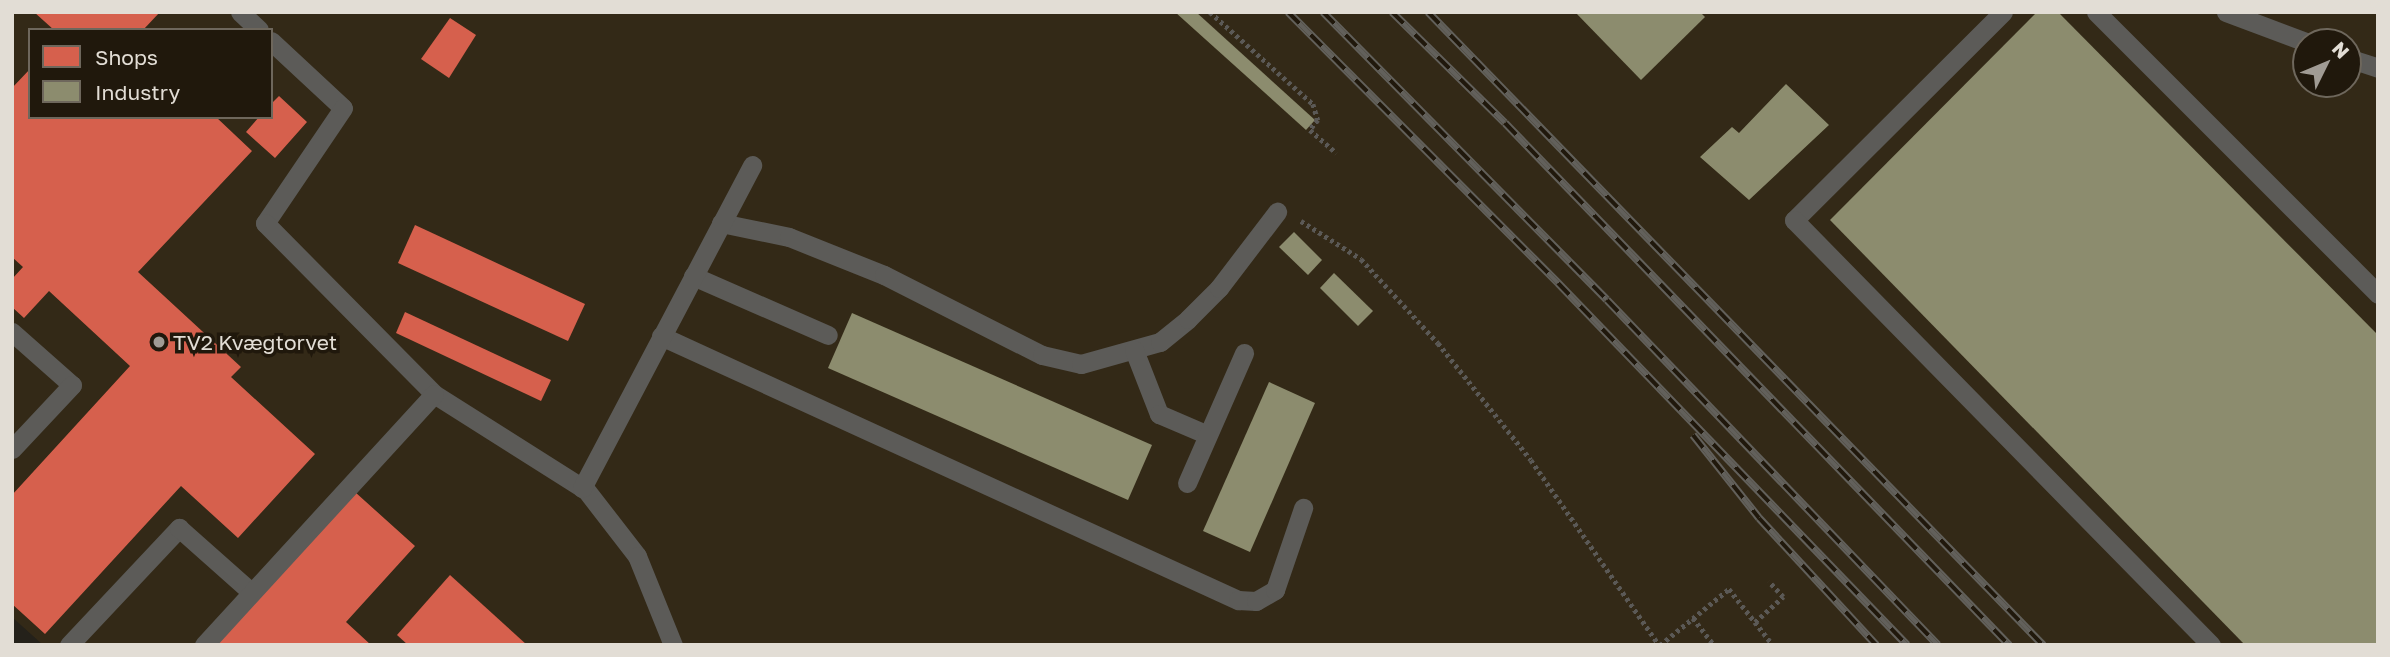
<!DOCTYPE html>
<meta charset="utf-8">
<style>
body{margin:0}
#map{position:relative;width:2390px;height:657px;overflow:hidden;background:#24211a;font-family:"Golos Text",sans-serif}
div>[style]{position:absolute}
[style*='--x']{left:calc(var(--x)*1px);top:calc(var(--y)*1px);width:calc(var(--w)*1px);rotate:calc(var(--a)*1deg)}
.built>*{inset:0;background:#332917}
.shops>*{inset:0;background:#d6604d}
.industry>*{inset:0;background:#8c8c6e}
.path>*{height:4.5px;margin-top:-2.25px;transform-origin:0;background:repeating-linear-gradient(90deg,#5b5956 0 3.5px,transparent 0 7px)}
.service>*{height:19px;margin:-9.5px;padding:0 9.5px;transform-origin:9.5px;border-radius:9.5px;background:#5c5b58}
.rail>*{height:8px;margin-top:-4px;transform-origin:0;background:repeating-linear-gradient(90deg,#20180c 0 16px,#62605b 0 32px);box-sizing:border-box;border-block:2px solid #62605b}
.dots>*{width:19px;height:19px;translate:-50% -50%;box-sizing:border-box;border:4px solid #20180c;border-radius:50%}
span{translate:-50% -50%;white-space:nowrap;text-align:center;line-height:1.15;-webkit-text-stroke:7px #20180c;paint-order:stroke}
.poi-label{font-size:21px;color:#e2ddd5}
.left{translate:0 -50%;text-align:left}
.frame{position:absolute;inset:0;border:14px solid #e2ddd5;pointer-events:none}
.legend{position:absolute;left:28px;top:28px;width:245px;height:91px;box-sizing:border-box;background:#20180c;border:2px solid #6e675c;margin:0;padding:9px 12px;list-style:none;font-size:21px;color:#e2ddd5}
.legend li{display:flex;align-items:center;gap:14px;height:35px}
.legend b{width:35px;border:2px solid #6e675c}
.north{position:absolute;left:2292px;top:28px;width:70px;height:70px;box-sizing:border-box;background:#20180c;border:2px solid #6e675c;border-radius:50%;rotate:47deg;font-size:19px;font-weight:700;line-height:28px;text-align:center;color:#e2ddd5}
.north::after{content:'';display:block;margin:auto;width:24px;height:32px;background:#a09b94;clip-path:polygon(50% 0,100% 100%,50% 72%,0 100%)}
</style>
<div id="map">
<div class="built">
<div style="clip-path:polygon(evenodd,12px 12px,2378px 12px,2378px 645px,43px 645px,12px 617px,12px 12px,30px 30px,271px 30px,271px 117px,30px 117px,30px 30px,12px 12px,2306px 42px,2348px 42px,2348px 84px,2306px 84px,2306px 42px)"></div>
</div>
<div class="shops">
<div style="clip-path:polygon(34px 12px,160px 12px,143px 30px,54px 30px)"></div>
<div style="clip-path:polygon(450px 18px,476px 35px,449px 78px,421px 59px)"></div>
<div style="clip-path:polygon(30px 69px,30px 117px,216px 117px,252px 151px,138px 272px,241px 367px,231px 377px,315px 454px,238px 538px,181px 486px,45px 634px,12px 604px,12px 495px,130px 366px,49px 291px,24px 318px,12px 307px,12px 279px,23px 267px,12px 257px,12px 88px)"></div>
<div style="clip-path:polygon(279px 96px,307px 122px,275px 158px,246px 132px,259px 117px,271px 117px,271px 104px)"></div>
<div style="clip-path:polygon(415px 225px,585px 304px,568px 341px,398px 263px)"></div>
<div style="clip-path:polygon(405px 312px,551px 380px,541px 401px,396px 333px)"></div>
<div style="clip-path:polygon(355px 492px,415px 546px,346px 622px,371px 645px,216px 645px)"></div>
<div style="clip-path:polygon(450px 575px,527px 645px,408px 645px,397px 635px)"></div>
</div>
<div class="industry">
<div style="clip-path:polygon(1175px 12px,1196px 12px,1315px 120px,1306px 130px)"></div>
<div style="clip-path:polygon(1575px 12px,1700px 12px,1705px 17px,1641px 80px)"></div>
<div style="clip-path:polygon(2037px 12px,2058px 12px,2378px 335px,2378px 645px,2245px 645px,1830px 220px)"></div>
<div style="clip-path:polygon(1786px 84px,1829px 125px,1749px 200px,1700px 157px,1732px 127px,1739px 133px)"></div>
<div style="clip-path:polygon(1294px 232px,1322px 260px,1308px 275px,1279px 247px)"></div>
<div style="clip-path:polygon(1334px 273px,1373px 311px,1358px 326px,1320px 288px)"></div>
<div style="clip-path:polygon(852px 313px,1152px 445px,1128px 500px,828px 368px)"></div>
<div style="clip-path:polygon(1269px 382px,1315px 403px,1250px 552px,1203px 531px)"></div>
</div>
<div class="path">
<div style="--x:1210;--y:12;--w:138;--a:41.8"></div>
<div style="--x:1313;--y:104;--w:17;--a:73"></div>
<div style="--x:1318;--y:120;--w:13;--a:129"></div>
<div style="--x:1310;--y:130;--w:35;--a:41"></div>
<div style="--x:1301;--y:221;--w:71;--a:32.3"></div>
<div style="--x:1361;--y:259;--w:114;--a:47.5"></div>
<div style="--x:1438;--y:343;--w:149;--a:51.5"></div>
<div style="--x:1531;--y:460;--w:225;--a:55.3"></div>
<div style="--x:1693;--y:618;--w:34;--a:52"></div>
<div style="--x:1755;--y:622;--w:29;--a:52"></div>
<div style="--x:1660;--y:645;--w:89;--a:-39.1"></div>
<div style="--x:1729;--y:589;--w:42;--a:51.8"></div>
<div style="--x:1755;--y:622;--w:38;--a:-42"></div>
<div style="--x:1783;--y:597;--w:21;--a:-133"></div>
</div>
<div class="service">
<div style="--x:240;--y:12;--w:26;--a:43"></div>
<div style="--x:2003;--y:12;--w:295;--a:135.1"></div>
<div style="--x:1794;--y:220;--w:595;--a:45.54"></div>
<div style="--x:2096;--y:12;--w:399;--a:45"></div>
<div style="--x:2226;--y:12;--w:85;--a:20.6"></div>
<div style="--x:271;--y:41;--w:98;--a:42.9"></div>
<div style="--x:343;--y:108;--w:139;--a:124.1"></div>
<div style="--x:265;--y:223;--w:240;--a:45.3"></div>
<div style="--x:434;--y:394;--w:180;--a:32.3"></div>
<div style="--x:586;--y:490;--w:83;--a:52.3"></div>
<div style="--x:637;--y:556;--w:96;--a:68"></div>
<div style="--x:2348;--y:58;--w:32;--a:18"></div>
<div style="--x:721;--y:223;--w:69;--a:11.6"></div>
<div style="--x:789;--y:237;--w:102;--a:21.8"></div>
<div style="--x:884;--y:275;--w:177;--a:26.9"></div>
<div style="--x:1042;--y:355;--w:40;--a:13"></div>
<div style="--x:1081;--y:364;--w:82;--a:-15.6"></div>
<div style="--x:1160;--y:342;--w:36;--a:-39"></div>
<div style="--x:1188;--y:319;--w:44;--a:-45"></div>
<div style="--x:1219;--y:288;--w:96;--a:-52.7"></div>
<div style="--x:693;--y:276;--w:147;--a:23.6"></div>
<div style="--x:12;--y:332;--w:80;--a:41.5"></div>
<div style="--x:72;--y:385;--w:88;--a:133.2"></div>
<div style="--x:661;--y:336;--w:635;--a:24.59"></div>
<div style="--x:1238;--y:600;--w:18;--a:3"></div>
<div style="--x:1256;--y:601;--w:22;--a:-30"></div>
<div style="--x:1275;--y:590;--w:87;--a:-71.1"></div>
<div style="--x:1134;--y:350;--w:69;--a:68.7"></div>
<div style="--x:1159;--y:414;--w:53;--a:23.2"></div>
<div style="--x:1187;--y:483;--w:142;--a:-66.3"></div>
<div style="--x:582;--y:488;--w:365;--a:-62.2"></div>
<div style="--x:69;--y:645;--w:161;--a:-46.8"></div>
<div style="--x:179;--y:528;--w:96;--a:41.6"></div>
<div style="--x:204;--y:645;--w:340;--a:-47.5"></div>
</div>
<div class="rail">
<div style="--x:1288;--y:12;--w:383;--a:45.1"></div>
<div style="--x:1558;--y:283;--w:503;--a:46.05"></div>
<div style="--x:1323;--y:12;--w:404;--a:45.4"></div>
<div style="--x:1607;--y:300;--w:478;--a:46.2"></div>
<div style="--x:1392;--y:12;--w:158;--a:44.5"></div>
<div style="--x:1505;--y:123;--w:726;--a:46.01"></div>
<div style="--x:1428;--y:12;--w:883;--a:45.83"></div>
<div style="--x:1693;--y:435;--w:106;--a:51.5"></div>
<div style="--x:1759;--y:518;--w:173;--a:47.3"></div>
</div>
<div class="dots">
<div style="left:159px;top:342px;background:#a09b94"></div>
</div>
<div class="poi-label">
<span class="left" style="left:173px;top:342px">TV2 Kvægtorvet</span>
</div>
<div class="frame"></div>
<ul class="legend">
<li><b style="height:19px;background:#d6604d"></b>Shops</li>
<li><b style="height:19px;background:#8c8c6e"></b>Industry</li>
</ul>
<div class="north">N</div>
</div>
